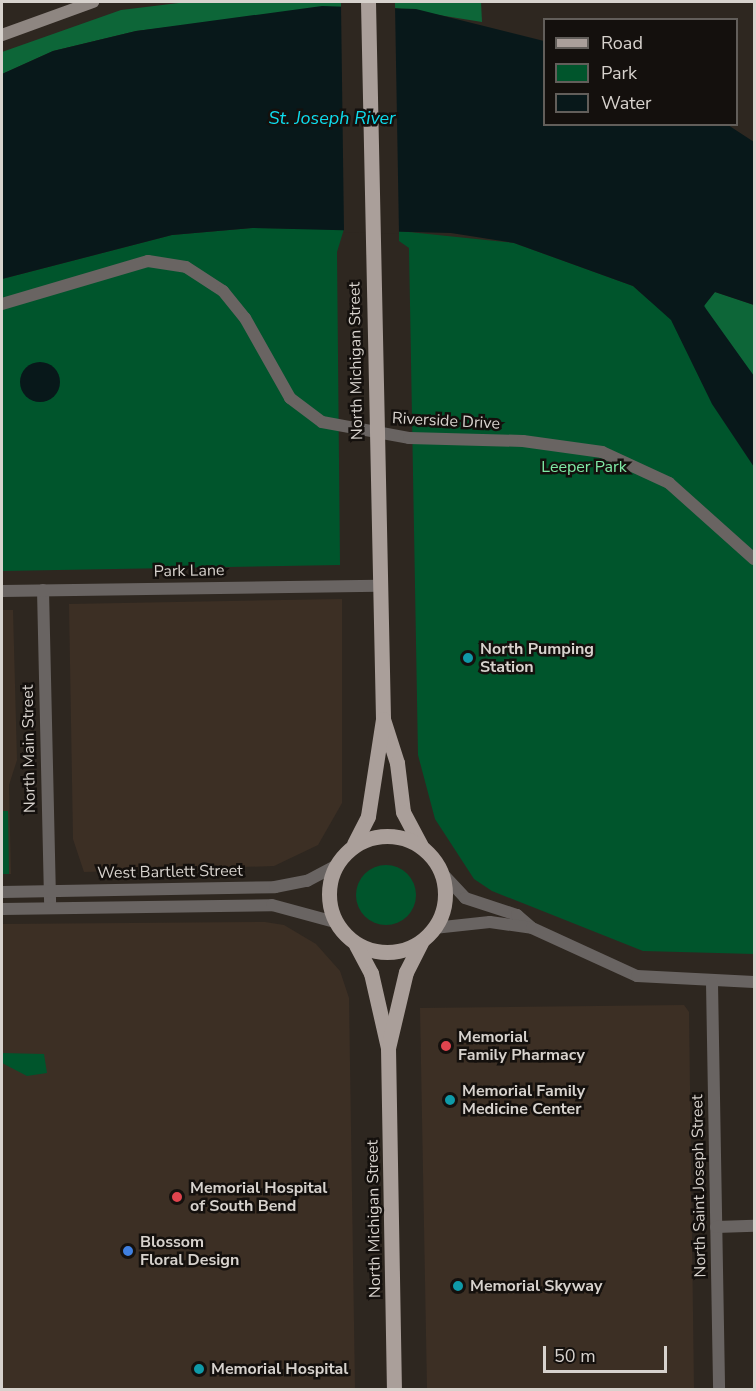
<!DOCTYPE html>
<style>
body{margin:0}
#map{position:relative;width:756px;height:1391px;overflow:hidden;background:#2e2720;font-family:"Nunito Sans",sans-serif}
div>[style]{position:absolute}
[style*='--x']{left:calc(var(--x)*1px);top:calc(var(--y)*1px);width:calc(var(--w)*1px);rotate:calc(var(--a)*1deg)}
.built>*{inset:0;background:#3c2f24}
.green>*{inset:0;background:#00552c}
.round{border-radius:50%}
.forest>*{inset:0;background:#0d6638}
.water>*{inset:0;background:#08181a}
.pier>*{inset:0;background:#2e2720}
.street>*{height:12px;margin:-6px;padding:0 6px;transform-origin:6px;border-radius:6px;background:#696462}
.secondary>*{height:12px;margin:-6px;padding:0 6px;transform-origin:6px;border-radius:6px;background:#8e8681}
.primary>*{height:15px;margin:-7.5px;padding:0 7.5px;transform-origin:7.5px;border-radius:7.5px;background:#aa9f9a}
.primary>.ring{margin:-7.5px;padding:0;box-sizing:content-box;background:none;border:15px solid #aa9f9a;border-radius:50%}
.dots>*{width:16px;height:16px;translate:-50% -50%;box-sizing:border-box;border:3px solid #14100d;border-radius:50%}
span{translate:-50% -50%;white-space:nowrap;text-align:center;line-height:1.15;-webkit-text-stroke:5px #14100d;paint-order:stroke}
.street-label{font-size:16px;color:#d7d2cd}
.park-label{font-size:16px;color:#80eaa6}
.poi-label{font-size:16px;color:#d7d2cd;font-weight:700}
.left{translate:0 -50%;text-align:left}
.water-label{font-size:18px;color:#0edced;font-style:italic}
.frame{position:absolute;inset:0;border:3px solid #d7d2cd;pointer-events:none}
.legend{position:absolute;left:543px;top:18px;width:195px;height:108px;box-sizing:border-box;background:#14100d;border:2px solid #625e5a;margin:0;padding:8px 10px;list-style:none;font-size:18px;color:#d7d2cd}
.legend li{display:flex;align-items:center;gap:12px;height:30px}
.legend b{width:30px;border:2px solid #625e5a}
.scale{position:absolute;left:543px;top:1346px;width:124px;height:27px;box-sizing:border-box;border:3px solid #d7d2cd;border-top:0;padding-left:8px;font-size:18px;line-height:21px;white-space:nowrap;color:#d7d2cd;-webkit-text-stroke:4px #14100d;paint-order:stroke}
</style>
<div id="map">
<div class="built">
<div style="clip-path:polygon(342px 599px,342px 803px,318px 845px,274px 866px,84px 872px,73px 839px,69px 604px)"></div>
<div style="clip-path:polygon(2px 610px,13px 610px,17px 760px,9px 785px,11px 874px,2px 874px)"></div>
<div style="clip-path:polygon(265px 922px,284px 925px,316px 944px,340px 971px,349px 998px,355px 1389px,2px 1389px,2px 924px)"></div>
<div style="clip-path:polygon(684px 1005px,689px 1012px,694px 1389px,427px 1389px,420px 1008px)"></div>
</div>
<div class="green">
<div style="clip-path:polygon(252px 228px,344px 229px,337px 252px,340px 565px,2px 571px,2px 279px,172px 235px)"></div>
<div style="clip-path:polygon(399px 231px,514px 243px,633px 286px,650px 301px,754px 305px,754px 954px,643px 951px,492px 891px,474px 879px,435px 819px,418px 755px,409px 248px,399px 241px)"></div>
<div style="clip-path:polygon(2px 811px,8px 811px,9px 874px,2px 874px)"></div>
<div class="round" style="left:356px;top:865px;width:60px;height:60px"></div>
<div style="clip-path:polygon(2px 1053px,44px 1054px,47px 1073px,27px 1076px,2px 1063px)"></div>
</div>
<div class="forest">
<div style="clip-path:polygon(187px 2px,341px 2px,341px 7px,136px 31px,53px 51px,2px 74px,2px 52px,121px 10px)"></div>
<div style="clip-path:polygon(395px 2px,481px 2px,482px 22px,395px 8px)"></div>
<div style="clip-path:polygon(715px 292px,754px 305px,754px 376px,706px 311px,704px 301px)"></div>
</div>
<div class="water">
<div style="clip-path:polygon(322px 6px,416px 9px,544px 41px,544px 124px,728px 125px,754px 142px,754px 305px,715px 292px,704px 306px,754px 376px,754px 467px,712px 404px,671px 320px,633px 286px,514px 243px,451px 233px,252px 228px,172px 235px,2px 279px,2px 74px,53px 51px,136px 31px)"></div>
<div class="round" style="left:20px;top:362px;width:40px;height:40px"></div>
</div>
<div class="pier">
<div style="clip-path:polygon(341px 4px,395px 5px,399px 234px,344px 232px)"></div>
</div>
<div class="street">
<div style="--x:2;--y:304;--w:152;--a:-16.4"></div>
<div style="--x:148;--y:261;--w:38;--a:9"></div>
<div style="--x:186;--y:267;--w:44;--a:33"></div>
<div style="--x:223;--y:291;--w:35;--a:51"></div>
<div style="--x:245;--y:318;--w:92;--a:60.6"></div>
<div style="--x:290;--y:398;--w:40;--a:37"></div>
<div style="--x:322;--y:422;--w:88;--a:10.4"></div>
<div style="--x:409;--y:438;--w:114;--a:1.5"></div>
<div style="--x:523;--y:441;--w:80;--a:7.9"></div>
<div style="--x:602;--y:452;--w:74;--a:24.8"></div>
<div style="--x:669;--y:483;--w:114;--a:41.8"></div>
<div style="--x:43;--y:590;--w:318;--a:88.7"></div>
<div style="--x:2;--y:591;--w:376;--a:-0.8"></div>
<div style="--x:442;--y:873;--w:34;--a:47"></div>
<div style="--x:465;--y:898;--w:55;--a:18.1"></div>
<div style="--x:517;--y:915;--w:18;--a:41"></div>
<div style="--x:2;--y:892;--w:273;--a:-1"></div>
<div style="--x:275;--y:887;--w:33;--a:-11"></div>
<div style="--x:307;--y:881;--w:32;--a:-28"></div>
<div style="--x:2;--y:909;--w:270;--a:-0.8"></div>
<div style="--x:272;--y:905;--w:65;--a:15.1"></div>
<div style="--x:434;--y:928;--w:56;--a:-6.1"></div>
<div style="--x:490;--y:922;--w:42;--a:8.1"></div>
<div style="--x:532;--y:928;--w:115;--a:24.6"></div>
<div style="--x:637;--y:976;--w:117;--a:2.9"></div>
<div style="--x:712;--y:983;--w:407;--a:89"></div>
<div style="--x:716;--y:1227;--w:38;--a:-2"></div>
</div>
<div class="secondary">
<div style="--x:2;--y:35;--w:97;--a:-19.9"></div>
</div>
<div class="primary">
<div style="--x:368;--y:2;--w:717;--a:88.8"></div>
<div style="--x:383;--y:719;--w:46;--a:72.3"></div>
<div style="--x:397;--y:763;--w:49;--a:83"></div>
<div style="--x:403;--y:812;--w:38;--a:62"></div>
<div class="ring" style="left:329px;top:836px;width:101px;height:101px"></div>
<div style="--x:354;--y:844;--w:31;--a:-63"></div>
<div style="--x:368;--y:816;--w:98;--a:-81.2"></div>
<div style="--x:356;--y:945;--w:32;--a:62"></div>
<div style="--x:371;--y:973;--w:77;--a:77.2"></div>
<div style="--x:388;--y:1048;--w:342;--a:89"></div>
<div style="--x:388;--y:1048;--w:78;--a:-76.7"></div>
<div style="--x:406;--y:972;--w:33;--a:-63"></div>
</div>
<div class="dots">
<div style="left:468px;top:658px;background:#0f9aa8"></div>
<div style="left:446px;top:1046px;background:#e0444e"></div>
<div style="left:450px;top:1100px;background:#0f9aa8"></div>
<div style="left:177px;top:1197px;background:#e0444e"></div>
<div style="left:128px;top:1251px;background:#3f7fe0"></div>
<div style="left:458px;top:1286px;background:#0f9aa8"></div>
<div style="left:199px;top:1369px;background:#0f9aa8"></div>
</div>
<div class="street-label">
<span style="left:356px;top:361px;rotate:-91deg">North Michigan Street</span>
<span style="left:446px;top:421px;rotate:3deg">Riverside Drive</span>
<span style="left:189px;top:571px;rotate:-1deg">Park Lane</span>
<span style="left:29px;top:749px;rotate:-91deg">North Main Street</span>
<span style="left:170px;top:872px;rotate:-1deg">West Bartlett Street</span>
<span style="left:699px;top:1186px;rotate:-91deg">North Saint Joseph Street</span>
<span style="left:374px;top:1219px;rotate:-91deg">North Michigan Street</span>
</div>
<div class="park-label">
<span style="left:584px;top:467px">Leeper Park</span>
</div>
<div class="poi-label">
<span class="left" style="left:480px;top:658px">North Pumping<br>Station</span>
<span class="left" style="left:458px;top:1046px">Memorial<br>Family Pharmacy</span>
<span class="left" style="left:462px;top:1100px">Memorial Family<br>Medicine Center</span>
<span class="left" style="left:190px;top:1197px">Memorial Hospital<br>of South Bend</span>
<span class="left" style="left:140px;top:1251px">Blossom<br>Floral Design</span>
<span class="left" style="left:470px;top:1286px">Memorial Skyway</span>
<span class="left" style="left:211px;top:1369px">Memorial Hospital</span>
</div>
<div class="water-label">
<span style="left:332px;top:118px">St. Joseph River</span>
</div>
<div class="frame"></div>
<ul class="legend">
<li><b style="height:8px;background:#aa9f9a"></b>Road</li>
<li><b style="height:16px;background:#00552c"></b>Park</li>
<li><b style="height:16px;background:#08181a"></b>Water</li>
</ul>
<div class="scale">50 m</div>
</div>
